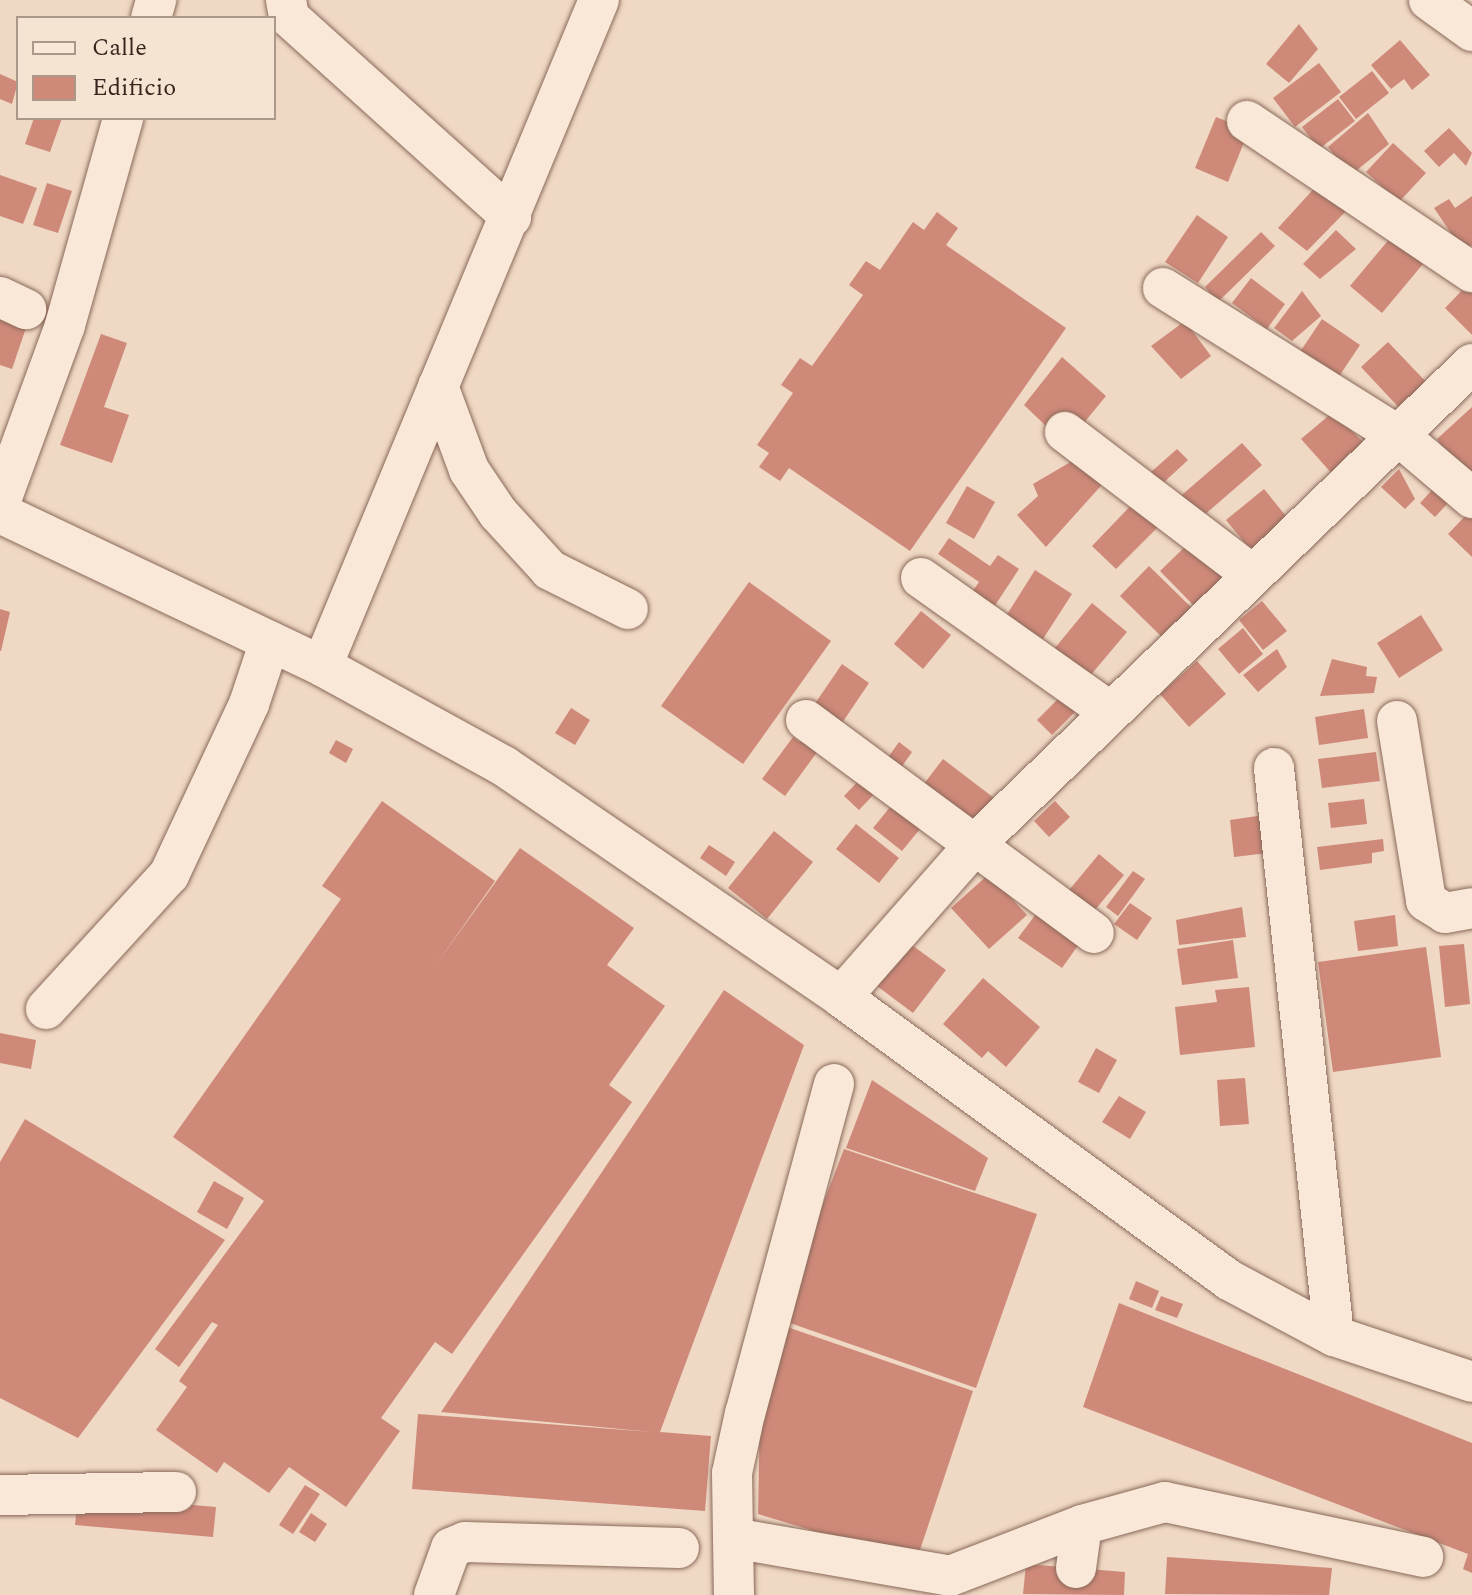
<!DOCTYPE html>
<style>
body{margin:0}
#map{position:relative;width:1472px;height:1595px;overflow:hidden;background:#efd8c4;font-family:Spectral,serif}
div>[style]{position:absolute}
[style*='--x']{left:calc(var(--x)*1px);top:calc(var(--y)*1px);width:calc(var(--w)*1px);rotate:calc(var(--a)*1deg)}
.building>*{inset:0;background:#ce8979}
.roads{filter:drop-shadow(0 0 2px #8a695a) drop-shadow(0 0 2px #8a695a)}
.minor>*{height:40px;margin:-20px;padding:0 20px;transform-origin:20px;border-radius:20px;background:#f9e8d7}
span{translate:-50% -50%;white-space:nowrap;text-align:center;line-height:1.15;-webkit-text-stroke:6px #f6e4d3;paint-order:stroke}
.legend{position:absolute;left:16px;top:16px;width:260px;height:104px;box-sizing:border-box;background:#f6e4d3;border:2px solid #ab988b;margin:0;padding:10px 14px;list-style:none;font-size:24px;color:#3a251e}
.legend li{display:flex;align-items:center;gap:16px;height:40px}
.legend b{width:40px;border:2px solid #ab988b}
</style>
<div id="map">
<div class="building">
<div style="clip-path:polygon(1299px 24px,1318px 49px,1289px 83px,1266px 64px)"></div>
<div style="clip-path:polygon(1400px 40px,1430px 75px,1412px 90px,1404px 79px,1391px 89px,1371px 65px)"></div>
<div style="clip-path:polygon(1319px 63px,1341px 92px,1295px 127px,1273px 98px)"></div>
<div style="clip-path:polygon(1372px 71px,1389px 93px,1356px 119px,1339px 97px)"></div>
<div style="clip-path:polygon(0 74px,18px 82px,12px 104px,0 99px)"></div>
<div style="clip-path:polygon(1338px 99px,1355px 121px,1319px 149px,1302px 127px)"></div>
<div style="clip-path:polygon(1368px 113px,1389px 144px,1351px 175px,1328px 147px)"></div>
<div style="clip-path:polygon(1216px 117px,1249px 130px,1228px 182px,1195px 168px)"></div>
<div style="clip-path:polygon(34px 118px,62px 118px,50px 152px,25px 144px)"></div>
<div style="clip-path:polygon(1449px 128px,1472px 153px,1466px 166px,1454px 153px,1439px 167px,1424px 151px)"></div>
<div style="clip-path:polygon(1393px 143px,1426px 173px,1399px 202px,1366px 172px)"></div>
<div style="clip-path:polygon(0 175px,37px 188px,23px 224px,0 216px)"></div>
<div style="clip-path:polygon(1320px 182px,1351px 206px,1307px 251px,1278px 228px)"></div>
<div style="clip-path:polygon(47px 183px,72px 191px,58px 233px,33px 225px)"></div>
<div style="clip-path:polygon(1472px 196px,1472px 245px,1463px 251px,1434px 208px,1449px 199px,1455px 208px)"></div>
<div style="clip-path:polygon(937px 212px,958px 228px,946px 245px,1066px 328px,910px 551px,789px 468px,780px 481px,759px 467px,769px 453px,757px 445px,793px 393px,781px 385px,800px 358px,812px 366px,863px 295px,849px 285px,866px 261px,880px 270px,913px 222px,924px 230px)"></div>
<div style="clip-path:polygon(1197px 215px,1228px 237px,1198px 283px,1165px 262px)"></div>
<div style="clip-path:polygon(1336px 230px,1356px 249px,1320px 279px,1303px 264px)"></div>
<div style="clip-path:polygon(1261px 232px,1275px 246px,1218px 302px,1205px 287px)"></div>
<div style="clip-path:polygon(1391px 237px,1423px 264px,1382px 313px,1350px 286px)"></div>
<div style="clip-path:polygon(1251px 278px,1285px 304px,1267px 329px,1232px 303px)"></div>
<div style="clip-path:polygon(1472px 280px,1472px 335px,1445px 308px)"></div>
<div style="clip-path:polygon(1302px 291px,1321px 316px,1292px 341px,1274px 328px)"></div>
<div style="clip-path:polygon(0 316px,27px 325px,12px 369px,0 365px)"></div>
<div style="clip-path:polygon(1322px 319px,1360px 345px,1336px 381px,1298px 355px)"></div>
<div style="clip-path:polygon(1185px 321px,1211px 356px,1181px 379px,1151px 346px)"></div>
<div style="clip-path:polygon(101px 334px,127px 343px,104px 407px,129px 415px,112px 463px,60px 445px)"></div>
<div style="clip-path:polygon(1388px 342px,1430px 386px,1403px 412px,1361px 367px)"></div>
<div style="clip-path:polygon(1062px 357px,1106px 396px,1078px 430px,1054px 417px,1046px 426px,1024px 405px)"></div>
<div style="clip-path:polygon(1472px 407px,1472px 493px,1437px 439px)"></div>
<div style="clip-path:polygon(1333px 412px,1367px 446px,1334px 476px,1301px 439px)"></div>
<div style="clip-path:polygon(1242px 443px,1262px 465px,1195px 523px,1176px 500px)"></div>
<div style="clip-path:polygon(1177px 449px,1188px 460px,1162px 484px,1151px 472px)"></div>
<div style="clip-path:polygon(1079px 457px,1108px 478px,1046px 547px,1017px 515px,1038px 496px,1033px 484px)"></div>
<div style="clip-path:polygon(1399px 469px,1415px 499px,1405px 509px,1381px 487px)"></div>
<div style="clip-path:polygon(967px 486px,995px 502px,974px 539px,946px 523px)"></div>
<div style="clip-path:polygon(1434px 488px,1449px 502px,1435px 517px,1420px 503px)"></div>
<div style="clip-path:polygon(1264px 489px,1294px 526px,1256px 557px,1226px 520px)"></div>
<div style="clip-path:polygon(1140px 496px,1165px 520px,1116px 569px,1092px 546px)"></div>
<div style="clip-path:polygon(1470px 511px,1472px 513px,1472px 557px,1448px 534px)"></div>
<div style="clip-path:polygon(949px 538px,990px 566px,998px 555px,1019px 569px,994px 607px,972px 592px,979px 582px,938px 554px)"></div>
<div style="clip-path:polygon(1192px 540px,1230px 578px,1198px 610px,1160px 571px)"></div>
<div style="clip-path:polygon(1149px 566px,1195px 611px,1166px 641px,1120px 596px)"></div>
<div style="clip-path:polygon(1035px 570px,1072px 594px,1043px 639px,1006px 616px)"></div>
<div style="clip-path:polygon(749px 582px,831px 641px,743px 764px,661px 706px)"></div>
<div style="clip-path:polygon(1262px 601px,1287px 631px,1263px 650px,1239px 620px)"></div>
<div style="clip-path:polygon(1092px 603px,1127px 632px,1084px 683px,1050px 654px)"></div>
<div style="clip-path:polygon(0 609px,10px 612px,1px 651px,0 651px)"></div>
<div style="clip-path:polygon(921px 611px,951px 635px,923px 669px,894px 644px)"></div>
<div style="clip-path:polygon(1421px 615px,1443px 650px,1399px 678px,1377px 643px)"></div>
<div style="clip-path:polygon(1243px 628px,1263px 654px,1239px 674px,1218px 649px)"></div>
<div style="clip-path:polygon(1277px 649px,1287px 667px,1258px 692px,1243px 675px)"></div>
<div style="clip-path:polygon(1332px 659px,1367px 667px,1366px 676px,1377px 677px,1374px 693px,1320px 696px)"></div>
<div style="clip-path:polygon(1197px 661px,1226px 694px,1189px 727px,1160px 694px)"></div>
<div style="clip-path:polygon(842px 664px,869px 683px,842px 723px,814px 705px)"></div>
<div style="clip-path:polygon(1064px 693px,1079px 708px,1052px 735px,1037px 720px)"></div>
<div style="clip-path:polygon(571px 708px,590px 720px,575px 745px,555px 733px)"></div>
<div style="clip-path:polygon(1364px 709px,1368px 738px,1319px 745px,1315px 717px)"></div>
<div style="clip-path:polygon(807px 732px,823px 744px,785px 796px,762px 779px,793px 737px,800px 742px)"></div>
<div style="clip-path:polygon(336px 740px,353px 749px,346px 763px,329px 753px)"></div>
<div style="clip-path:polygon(899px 742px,912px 752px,898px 772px,884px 763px)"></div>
<div style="clip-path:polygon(1376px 752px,1380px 781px,1322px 788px,1318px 759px)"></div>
<div style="clip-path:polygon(943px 759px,994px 798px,972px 827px,920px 789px)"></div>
<div style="clip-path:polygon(864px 775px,879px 789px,859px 810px,844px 796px)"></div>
<div style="clip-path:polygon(1364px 799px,1367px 824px,1331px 828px,1328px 803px)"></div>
<div style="clip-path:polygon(382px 801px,495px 881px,435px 966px,520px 848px,634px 928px,607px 965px,665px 1006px,609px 1085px,632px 1102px,452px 1354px,435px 1342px,381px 1418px,400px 1431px,346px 1507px,289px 1467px,269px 1493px,224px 1462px,217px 1473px,156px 1430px,187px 1387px,179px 1381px,218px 1325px,212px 1322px,179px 1367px,155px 1349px,264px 1201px,173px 1137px,341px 899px,322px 886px)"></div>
<div style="clip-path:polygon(1055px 801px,1070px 817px,1049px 837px,1034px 821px)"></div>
<div style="clip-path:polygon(891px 806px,920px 829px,902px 851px,873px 828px)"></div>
<div style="clip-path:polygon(1271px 814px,1276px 852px,1234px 857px,1230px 820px)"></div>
<div style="clip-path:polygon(856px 824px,899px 858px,879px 883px,836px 849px)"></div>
<div style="clip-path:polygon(774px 831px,813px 862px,767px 919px,728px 888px)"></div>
<div style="clip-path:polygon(1383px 839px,1384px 851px,1372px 853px,1372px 863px,1320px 870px,1317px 847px)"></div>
<div style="clip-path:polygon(709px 845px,735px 862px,726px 876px,700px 858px)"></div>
<div style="clip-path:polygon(1099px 854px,1124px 875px,1090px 916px,1065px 895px)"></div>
<div style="clip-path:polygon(1133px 871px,1145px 879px,1118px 916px,1106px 907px)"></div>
<div style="clip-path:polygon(989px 874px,1027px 915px,989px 949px,951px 908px)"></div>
<div style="clip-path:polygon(1130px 903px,1152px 918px,1137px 940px,1114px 924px)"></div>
<div style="clip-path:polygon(1042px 906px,1084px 937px,1062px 968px,1018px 938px)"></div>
<div style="clip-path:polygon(1242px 907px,1246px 937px,1179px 945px,1176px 920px)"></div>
<div style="clip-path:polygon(1395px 915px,1398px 946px,1358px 951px,1354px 921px)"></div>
<div style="clip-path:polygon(905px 940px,946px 970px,913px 1013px,873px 983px)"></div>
<div style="clip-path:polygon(1233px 940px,1238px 978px,1182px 985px,1177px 949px)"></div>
<div style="clip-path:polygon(1464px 944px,1470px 1004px,1445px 1007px,1439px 946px)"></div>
<div style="clip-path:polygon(1426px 947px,1441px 1057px,1333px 1072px,1318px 962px)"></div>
<div style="clip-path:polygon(983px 978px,1040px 1027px,1006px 1067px,988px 1051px,982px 1058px,943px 1024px)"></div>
<div style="clip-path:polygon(1249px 987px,1255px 1047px,1180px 1055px,1175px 1007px,1217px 1002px,1215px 990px)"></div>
<div style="clip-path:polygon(724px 990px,804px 1045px,660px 1432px,711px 1436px,705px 1511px,412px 1489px,418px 1414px,652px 1432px,441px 1412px)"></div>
<div style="clip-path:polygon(0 1033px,36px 1040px,31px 1069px,0 1063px)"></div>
<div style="clip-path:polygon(1096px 1048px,1117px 1060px,1099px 1093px,1078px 1082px)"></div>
<div style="clip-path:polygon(1245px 1078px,1249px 1124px,1220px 1126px,1217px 1080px)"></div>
<div style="clip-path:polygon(872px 1080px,988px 1158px,975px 1191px,846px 1148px)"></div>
<div style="clip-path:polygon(1119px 1096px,1146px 1112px,1130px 1139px,1102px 1122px)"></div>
<div style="clip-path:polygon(25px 1119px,225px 1240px,78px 1438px,0 1398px,0 1162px)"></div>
<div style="clip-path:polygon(844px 1149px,1037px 1214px,976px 1388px,790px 1323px,810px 1238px)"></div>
<div style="clip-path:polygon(214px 1181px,244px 1198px,227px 1229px,197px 1212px)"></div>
<div style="clip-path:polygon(1136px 1281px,1159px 1291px,1152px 1308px,1129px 1299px)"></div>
<div style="clip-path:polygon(1161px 1296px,1183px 1304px,1177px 1318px,1155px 1310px)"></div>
<div style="clip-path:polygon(1119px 1303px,1472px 1443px,1472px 1573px,1463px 1569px,1468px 1554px,1083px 1407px)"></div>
<div style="clip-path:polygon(787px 1327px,973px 1391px,916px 1562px,758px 1514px,760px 1412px)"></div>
<div style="clip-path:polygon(305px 1485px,320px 1494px,293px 1534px,279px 1525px)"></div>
<div style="clip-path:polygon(78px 1495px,216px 1507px,213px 1537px,75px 1525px)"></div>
<div style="clip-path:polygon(311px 1513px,327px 1524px,315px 1542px,299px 1532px)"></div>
<div style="clip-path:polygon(1167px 1557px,1332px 1568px,1329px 1595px,1165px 1594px)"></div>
<div style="clip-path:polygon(1026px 1564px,1125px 1572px,1124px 1595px,1023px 1594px)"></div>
</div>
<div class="roads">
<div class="minor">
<div style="--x:286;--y:0;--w:17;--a:80"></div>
<div style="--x:289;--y:17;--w:299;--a:42"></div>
<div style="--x:1429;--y:0;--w:53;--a:35.8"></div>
<div style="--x:151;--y:18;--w:19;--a:-74"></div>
<div style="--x:1247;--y:121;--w:271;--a:33.9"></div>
<div style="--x:1163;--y:288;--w:279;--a:32.1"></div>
<div style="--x:1399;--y:436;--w:96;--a:40.3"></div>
<div style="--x:0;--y:297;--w:29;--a:25"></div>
<div style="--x:438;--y:386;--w:90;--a:69.7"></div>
<div style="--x:469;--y:470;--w:52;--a:56"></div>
<div style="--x:498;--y:513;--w:77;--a:47.6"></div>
<div style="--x:550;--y:570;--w:87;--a:26.6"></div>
<div style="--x:1065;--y:432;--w:236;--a:37.3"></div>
<div style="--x:0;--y:503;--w:189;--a:-69.9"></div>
<div style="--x:65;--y:325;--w:215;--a:-74.3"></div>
<div style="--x:0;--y:513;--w:357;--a:25.4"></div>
<div style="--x:322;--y:666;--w:208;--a:28.8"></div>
<div style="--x:504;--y:766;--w:409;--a:34.4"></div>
<div style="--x:841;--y:997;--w:480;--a:36.1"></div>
<div style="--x:1229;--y:1280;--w:119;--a:28.1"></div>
<div style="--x:1334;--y:1336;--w:145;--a:18.4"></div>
<div style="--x:921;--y:578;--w:230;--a:35.3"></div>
<div style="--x:322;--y:666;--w:721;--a:-67.42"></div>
<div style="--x:806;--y:720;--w:358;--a:36.5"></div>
<div style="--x:1397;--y:721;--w:182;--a:80.8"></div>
<div style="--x:1426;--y:901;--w:22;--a:32"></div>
<div style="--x:1445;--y:913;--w:27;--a:-10"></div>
<div style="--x:1274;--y:768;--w:571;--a:83.97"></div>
<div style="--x:841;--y:997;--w:206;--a:-48.7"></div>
<div style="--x:977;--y:842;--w:688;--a:-44"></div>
<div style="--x:46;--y:1009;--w:182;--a:-47.5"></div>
<div style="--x:169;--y:875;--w:189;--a:-64.9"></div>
<div style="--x:249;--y:704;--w:66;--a:-71.6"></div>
<div style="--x:834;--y:1084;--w:341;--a:105.1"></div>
<div style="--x:745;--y:1413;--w:61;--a:102.2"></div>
<div style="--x:732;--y:1473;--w:65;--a:89.1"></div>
<div style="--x:733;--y:1538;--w:220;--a:9.9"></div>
<div style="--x:950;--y:1576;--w:142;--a:-21.1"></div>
<div style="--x:0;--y:1495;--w:176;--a:-1"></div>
<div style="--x:733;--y:1538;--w:57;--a:89"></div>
<div style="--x:1076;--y:1568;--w:43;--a:-82.1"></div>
<div style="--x:1082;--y:1525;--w:86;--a:-15.5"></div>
<div style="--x:1165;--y:1502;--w:264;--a:12"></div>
<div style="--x:434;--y:1595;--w:50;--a:-70.1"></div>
<div style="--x:451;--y:1548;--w:15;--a:-23"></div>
<div style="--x:465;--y:1542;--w:214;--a:1.6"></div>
</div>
</div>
<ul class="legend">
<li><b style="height:10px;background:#f9e8d7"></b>Calle</li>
<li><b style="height:22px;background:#ce8979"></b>Edificio</li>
</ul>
</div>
